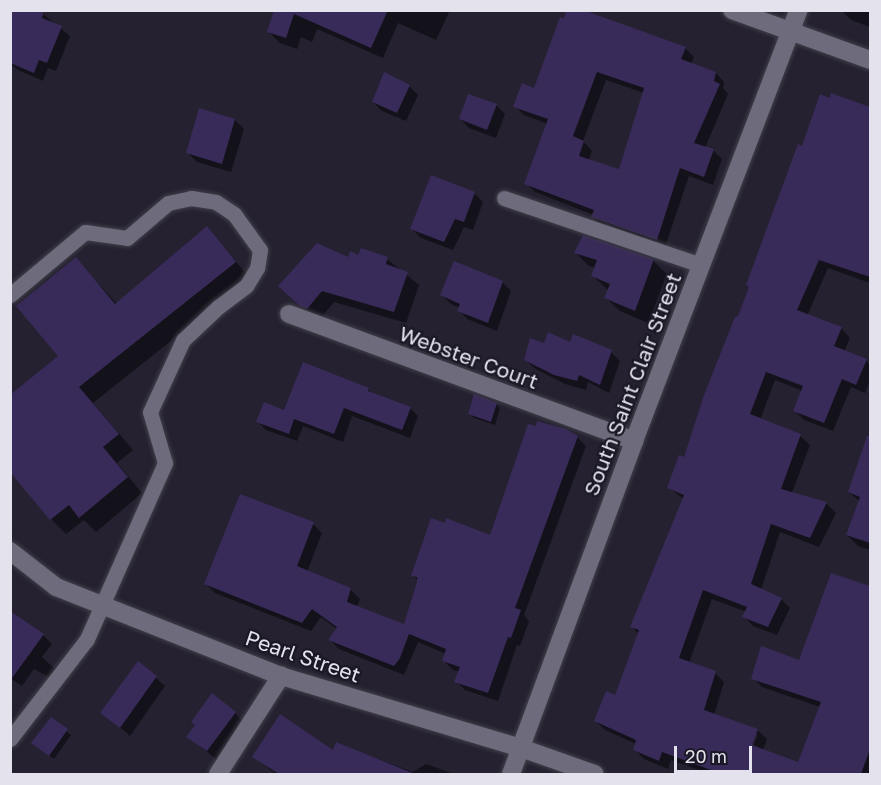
<!DOCTYPE html>
<style>
body{margin:0}
#map{position:relative;width:881px;height:785px;overflow:hidden;background:#252130;font-family:"Golos Text",sans-serif}
div>[style]{position:absolute}
[style*='--x']{left:calc(var(--x)*1px);top:calc(var(--y)*1px);width:calc(var(--w)*1px);rotate:calc(var(--a)*1deg)}
.shadow>*{inset:0;background:#0007}
.building>*{inset:0;background:#392b59}
.roads{filter:drop-shadow(0 0 2px #413f4a) drop-shadow(0 0 2px #413f4a)}
.lane>*{height:15px;margin:-7.5px;padding:0 7.5px;transform-origin:7.5px;border-radius:7.5px;background:#6e6b7c}
.street>*{height:18px;margin:-9px;padding:0 9px;transform-origin:9px;border-radius:9px;background:#6e6b7c}
span{translate:-50% -50%;white-space:nowrap;text-align:center;line-height:1.15;-webkit-text-stroke:4.5px #1b1826;paint-order:stroke}
.street-label{font-size:21px;color:#e4e2ec}
.frame{position:absolute;inset:0;border:12px solid #e4e2ec;pointer-events:none}
.scale{position:absolute;left:674px;top:746px;width:78px;height:27px;box-sizing:border-box;border:3px solid #e4e2ec;border-top:0;padding-left:8px;font-size:18px;line-height:21px;white-space:nowrap;color:#e4e2ec;-webkit-text-stroke:4px #1b1826;paint-order:stroke}
</style>
<div id="map">
<div class="shadow">
<div style="clip-path:polygon(276px 10px,450px 10px,436px 40px,398px 23px,383px 58px,317px 29px,312px 42px,301px 37px,297px 49px,280px 43px,269px 32px)"></div>
<div style="clip-path:polygon(870px 10px,870px 27px,851px 20px,842px 11px)"></div>
<div style="clip-path:polygon(43px 14px,70px 36px,56px 71px,48px 68px,43px 81px,18px 70px,10px 63px,10px 56px)"></div>
<div style="clip-path:polygon(evenodd,561px 18px,685px 48px,694px 57px,691px 64px,716px 73px,724px 82px,723px 88px,728px 94px,705px 148px,713px 150px,722px 159px,713px 185px,689px 176px,665px 247px,602px 226px,593px 217px,594px 215px,535px 192px,526px 183px,548px 124px,524px 115px,515px 106px,535px 90px,561px 18px,606px 80px,644px 93px,620px 171px,589px 160px,592px 151px,583px 141px,606px 80px)"></div>
<div style="clip-path:polygon(409px 86px,418px 95px,406px 121px,382px 111px,373px 102px)"></div>
<div style="clip-path:polygon(evenodd,832px 95px,870px 109px,870px 283px,828px 268px,807px 316px,841px 328px,850px 338px,844px 352px,866px 360px,870px 365px,870px 380px,865px 393px,851px 387px,833px 431px,804px 420px,795px 411px,803px 391px,775px 380px,760px 420px,800px 436px,810px 445px,792px 493px,827px 504px,836px 513px,819px 547px,780px 532px,761px 590px,781px 599px,790px 608px,777px 635px,753px 626px,744px 616px,747px 612px,712px 599px,689px 663px,715px 673px,724px 682px,714px 715px,757px 730px,767px 739px,763px 750px,798px 763px,820px 707px,762px 687px,753px 678px,800px 662px,832px 575px,870px 588px,870px 774px,710px 774px,671px 760px,668px 769px,644px 759px,635px 750px,636px 744px,605px 730px,596px 721px,616px 697px,639px 634px,632px 627px,684px 499px,669px 488px,685px 459px,803px 148px,832px 95px,755px 733px,758px 733px,751px 753px,749px 752px,755px 733px)"></div>
<div style="clip-path:polygon(496px 105px,505px 114px,496px 138px,469px 128px,460px 119px)"></div>
<div style="clip-path:polygon(200px 110px,235px 120px,244px 129px,231px 172px,197px 162px,188px 153px)"></div>
<div style="clip-path:polygon(474px 193px,483px 202px,473px 230px,464px 227px,453px 250px,421px 238px,412px 229px)"></div>
<div style="clip-path:polygon(207px 228px,250px 278px,93px 403px,133px 450px,117px 463px,142px 493px,96px 532px,84px 520px,66px 534px,51px 519px,60px 356px,76px 259px,117px 304px)"></div>
<div style="clip-path:polygon(576px 253px,653px 261px,667px 274px,648px 323px,620px 311px,606px 298px,609px 291px,593px 276px,595px 268px,589px 266px)"></div>
<div style="clip-path:polygon(359px 257px,387px 259px,419px 285px,406px 323px,334px 302px,319px 320px,292px 298px,349px 259px)"></div>
<div style="clip-path:polygon(502px 282px,511px 291px,497px 331px,467px 319px,459px 310px,460px 308px,451px 304px,442px 295px)"></div>
<div style="clip-path:polygon(571px 344px,611px 352px,620px 361px,609px 393px,588px 382px,586px 390px,565px 384px,534px 368px,525px 359px)"></div>
<div style="clip-path:polygon(368px 389px,373px 395px,410px 408px,418px 416px,410px 438px,352px 416px,343px 442px,303px 426px,297px 441px,266px 430px,258px 422px)"></div>
<div style="clip-path:polygon(496px 404px,500px 408px,495px 425px,474px 418px,470px 413px)"></div>
<div style="clip-path:polygon(577px 437px,586px 446px,524px 615px,529px 621px,520px 646px,517px 645px,498px 701px,465px 690px,456px 681px,460px 672px,453px 670px,444px 661px,446px 654px,418px 642px,404px 675px,339px 649px,330px 640px,337px 629px,321px 617px,311px 631px,215px 593px,206px 584px,313px 524px,322px 533px,307px 572px,351px 590px,360px 599px,357px 607px,405px 626px,418px 581px,413px 575px,491px 537px)"></div>
<div style="clip-path:polygon(870px 457px,870px 550px,858px 546px,847px 535px,860px 502px,849px 492px,867px 467px)"></div>
<div style="clip-path:polygon(43px 635px,52px 644px,42px 657px,59px 673px,54px 680px,34px 669px,22px 686px,10px 678px)"></div>
<div style="clip-path:polygon(139px 663px,165px 686px,130px 736px,102px 712px)"></div>
<div style="clip-path:polygon(235px 713px,243px 722px,216px 759px,188px 736px)"></div>
<div style="clip-path:polygon(52px 719px,71px 735px,54px 759px,37px 747px)"></div>
<div style="clip-path:polygon(337px 744px,413px 772px,426px 764px,454px 774px,276px 774px,254px 757px,333px 752px)"></div>
</div>
<div class="building">
<div style="clip-path:polygon(10px 10px,44px 10px,42px 18px,62px 26px,47px 63px,39px 60px,34px 73px,10px 63px)"></div>
<div style="clip-path:polygon(274px 10px,388px 10px,371px 48px,294px 14px,286px 38px,267px 32px)"></div>
<div style="clip-path:polygon(evenodd,566px 10px,583px 10px,686px 47px,681px 59px,716px 72px,714px 81px,720px 84px,694px 143px,714px 149px,704px 177px,680px 168px,657px 240px,591px 217px,594px 210px,524px 184px,548px 119px,513px 107px,522px 83px,534px 88px,560px 17px,564px 18px,566px 10px,597px 72px,644px 88px,619px 169px,579px 156px,584px 141px,573px 136px,597px 72px)"></div>
<div style="clip-path:polygon(384px 72px,410px 85px,397px 113px,372px 102px)"></div>
<div style="clip-path:polygon(831px 93px,870px 107px,870px 277px,819px 260px,797px 310px,842px 327px,834px 346px,867px 359px,856px 385px,842px 379px,824px 423px,793px 411px,803px 386px,766px 372px,750px 414px,801px 434px,781px 489px,827px 502px,810px 538px,771px 524px,751px 584px,782px 598px,768px 627px,742px 617px,747px 607px,703px 590px,679px 658px,716px 671px,704px 710px,758px 729px,752px 745px,798px 762px,821px 702px,751px 679px,761px 646px,799px 660px,831px 573px,870px 586px,870px 749px,861px 774px,722px 774px,662px 752px,659px 761px,633px 750px,636px 740px,594px 721px,606px 691px,615px 695px,639px 630px,630px 627px,684px 495px,667px 488px,679px 455px,684px 457px,704px 395px,735px 317px,738px 316px,749px 287px,746px 285px,798px 144px,802px 146px,820px 94px,830px 98px)"></div>
<div style="clip-path:polygon(468px 94px,497px 104px,487px 130px,459px 119px)"></div>
<div style="clip-path:polygon(199px 108px,235px 119px,222px 164px,186px 153px)"></div>
<div style="clip-path:polygon(431px 175px,475px 192px,464px 222px,455px 219px,444px 242px,410px 229px)"></div>
<div style="clip-path:polygon(207px 226px,236px 262px,79px 387px,119px 434px,103px 447px,128px 477px,79px 518px,69px 505px,50px 520px,10px 472px,10px 395px,58px 356px,16px 306px,76px 257px,115px 304px)"></div>
<div style="clip-path:polygon(583px 235px,654px 259px,635px 311px,604px 298px,610px 284px,591px 276px,597px 260px,574px 253px)"></div>
<div style="clip-path:polygon(317px 243px,348px 257px,350px 251px,358px 255px,361px 248px,388px 257px,386px 264px,408px 272px,394px 312px,322px 291px,307px 309px,300px 306px,278px 286px)"></div>
<div style="clip-path:polygon(454px 261px,503px 281px,488px 323px,457px 311px,460px 304px,440px 295px)"></div>
<div style="clip-path:polygon(548px 332px,570px 342px,573px 334px,612px 350px,600px 385px,579px 375px,577px 381px,554px 375px,524px 360px,530px 338px,544px 343px)"></div>
<div style="clip-path:polygon(303px 362px,369px 388px,368px 391px,411px 407px,402px 430px,344px 408px,334px 434px,294px 419px,289px 434px,256px 422px,264px 402px,284px 410px)"></div>
<div style="clip-path:polygon(474px 394px,497px 403px,491px 422px,468px 414px)"></div>
<div style="clip-path:polygon(537px 421px,566px 429px,578px 436px,515px 608px,521px 610px,511px 638px,508px 637px,488px 693px,454px 682px,460px 667px,442px 661px,446px 649px,409px 634px,400px 658px,394px 666px,328px 640px,337px 627px,312px 609px,302px 623px,204px 584px,240px 494px,314px 522px,297px 566px,351px 588px,347px 602px,404px 624px,417px 582px,417px 577px,411px 576px,431px 518px,445px 523px,446px 518px,490px 535px,528px 424px,536px 426px)"></div>
<div style="clip-path:polygon(867px 436px,870px 436px,870px 543px,846px 535px,860px 497px,848px 492px)"></div>
<div style="clip-path:polygon(10px 611px,44px 634px,10px 681px)"></div>
<div style="clip-path:polygon(138px 661px,157px 676px,120px 728px,100px 713px)"></div>
<div style="clip-path:polygon(212px 693px,236px 712px,207px 751px,186px 737px,195px 725px,191px 722px)"></div>
<div style="clip-path:polygon(280px 714px,333px 750px,336px 742px,415px 774px,279px 774px,252px 757px)"></div>
<div style="clip-path:polygon(51px 717px,68px 729px,49px 756px,31px 743px)"></div>
</div>
<div class="roads">
<div class="lane">
<div style="--x:504;--y:198;--w:208;--a:18.8"></div>
<div style="--x:10;--y:295;--w:98;--a:-40"></div>
<div style="--x:85;--y:232;--w:42;--a:8.1"></div>
<div style="--x:127;--y:238;--w:54;--a:-40.5"></div>
<div style="--x:168;--y:203;--w:24;--a:-12"></div>
<div style="--x:191;--y:198;--w:25;--a:9"></div>
<div style="--x:216;--y:202;--w:22;--a:34"></div>
<div style="--x:234;--y:214;--w:44;--a:54.2"></div>
<div style="--x:260;--y:250;--w:18;--a:99"></div>
<div style="--x:257;--y:268;--w:21;--a:121"></div>
<div style="--x:246;--y:286;--w:35;--a:143"></div>
<div style="--x:218;--y:307;--w:48;--a:136.7"></div>
<div style="--x:183;--y:340;--w:79;--a:114.6"></div>
<div style="--x:150;--y:412;--w:53;--a:73.6"></div>
<div style="--x:165;--y:463;--w:193;--a:113.9"></div>
<div style="--x:87;--y:639;--w:126;--a:127.6"></div>
</div>
<div class="street">
<div style="--x:732;--y:10;--w:147;--a:19.9"></div>
<div style="--x:289;--y:314;--w:368;--a:20.2"></div>
<div style="--x:10;--y:551;--w:58;--a:38"></div>
<div style="--x:56;--y:587;--w:242;--a:21.6"></div>
<div style="--x:281;--y:676;--w:251;--a:16.7"></div>
<div style="--x:521;--y:748;--w:78;--a:19.4"></div>
<div style="--x:218;--y:774;--w:117;--a:-57.3"></div>
<div style="--x:511;--y:774;--w:355;--a:-69.7"></div>
<div style="--x:634;--y:441;--w:462;--a:-69.1"></div>
</div>
</div>
<div class="street-label">
<span style="left:469px;top:357px;rotate:20deg">Webster Court</span>
<span style="left:632px;top:384px;rotate:-69deg">South Saint Clair Street</span>
<span style="left:303px;top:656px;rotate:19deg">Pearl Street</span>
</div>
<div class="frame"></div>
<div class="scale">20 m</div>
</div>
